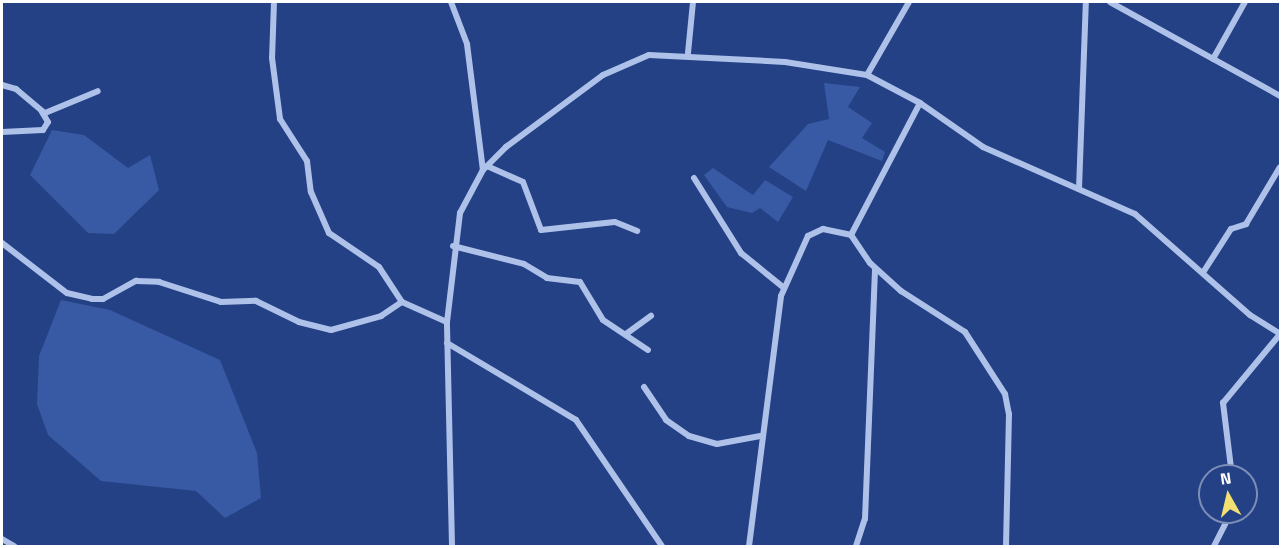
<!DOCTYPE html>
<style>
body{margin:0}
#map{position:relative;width:1282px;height:548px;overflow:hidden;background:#244186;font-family:"Titillium Web",sans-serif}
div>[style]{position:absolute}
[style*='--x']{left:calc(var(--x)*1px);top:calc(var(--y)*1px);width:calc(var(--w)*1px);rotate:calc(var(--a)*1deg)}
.green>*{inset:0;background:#3859a3}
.street>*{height:6px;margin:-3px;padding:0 3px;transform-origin:3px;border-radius:3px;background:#aec1e9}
span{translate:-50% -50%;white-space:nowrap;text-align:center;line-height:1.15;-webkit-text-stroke:4.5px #244186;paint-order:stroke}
.frame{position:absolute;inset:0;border:3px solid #fff;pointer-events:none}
.north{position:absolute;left:1198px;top:464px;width:60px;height:60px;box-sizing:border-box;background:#244186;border:2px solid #7c8db6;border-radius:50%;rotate:352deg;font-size:16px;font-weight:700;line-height:24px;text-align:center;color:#fff}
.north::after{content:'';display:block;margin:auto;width:21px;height:27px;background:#f3df72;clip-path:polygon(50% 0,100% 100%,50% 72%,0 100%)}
</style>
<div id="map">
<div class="green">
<div style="clip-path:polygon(824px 83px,860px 87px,848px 107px,872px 123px,862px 138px,885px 152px,882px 161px,828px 140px,806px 191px,769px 167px,808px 124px,829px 119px)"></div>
<div style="clip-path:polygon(52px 130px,84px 135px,128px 168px,150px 155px,159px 190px,114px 234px,88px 233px,30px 175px)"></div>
<div style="clip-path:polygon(713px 168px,753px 195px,765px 180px,793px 197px,778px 222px,760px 208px,752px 213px,727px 207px,704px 175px)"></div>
<div style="clip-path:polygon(61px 300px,110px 310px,220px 360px,257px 453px,261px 498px,225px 518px,196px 491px,101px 481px,48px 435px,37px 404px,39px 356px)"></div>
</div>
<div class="street">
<div style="--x:274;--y:2;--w:56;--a:92"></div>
<div style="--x:272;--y:58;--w:62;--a:82.5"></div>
<div style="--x:280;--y:119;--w:50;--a:57.3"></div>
<div style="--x:307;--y:161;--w:31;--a:83"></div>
<div style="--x:311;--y:192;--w:45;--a:66.3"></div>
<div style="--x:329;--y:233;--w:60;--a:34.2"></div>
<div style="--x:379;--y:267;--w:42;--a:56.7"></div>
<div style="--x:402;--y:302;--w:49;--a:24"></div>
<div style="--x:451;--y:2;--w:45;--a:69.1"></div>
<div style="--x:467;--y:44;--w:127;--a:82.8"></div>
<div style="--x:1110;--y:2;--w:194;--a:28.9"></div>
<div style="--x:688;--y:53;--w:51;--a:-84.4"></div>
<div style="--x:1213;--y:59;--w:65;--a:-60.7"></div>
<div style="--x:867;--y:75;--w:84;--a:-60.1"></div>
<div style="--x:2;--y:85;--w:15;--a:16"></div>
<div style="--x:16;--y:89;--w:38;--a:40"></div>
<div style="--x:45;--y:113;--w:57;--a:-22.5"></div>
<div style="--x:2;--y:132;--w:41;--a:-2.8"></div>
<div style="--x:43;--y:130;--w:9;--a:-58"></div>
<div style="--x:48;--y:122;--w:12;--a:-121"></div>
<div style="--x:487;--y:166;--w:39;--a:24"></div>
<div style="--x:523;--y:182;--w:51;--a:69.4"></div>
<div style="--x:541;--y:230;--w:74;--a:-6.2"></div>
<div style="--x:615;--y:222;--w:24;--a:22"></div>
<div style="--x:694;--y:178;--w:89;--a:57.9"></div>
<div style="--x:741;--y:253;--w:55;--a:39.1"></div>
<div style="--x:1079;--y:189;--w:187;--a:-87.9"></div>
<div style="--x:851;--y:235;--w:149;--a:-62.4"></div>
<div style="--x:2;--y:243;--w:82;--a:37.6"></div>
<div style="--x:67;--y:293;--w:26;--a:13"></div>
<div style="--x:92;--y:299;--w:11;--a:0"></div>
<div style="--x:103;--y:299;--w:38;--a:-29"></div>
<div style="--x:136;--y:281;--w:23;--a:2"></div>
<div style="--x:159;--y:282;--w:65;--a:17.9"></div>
<div style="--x:221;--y:302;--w:35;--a:-2"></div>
<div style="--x:256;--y:301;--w:48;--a:26"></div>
<div style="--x:299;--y:322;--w:33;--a:14"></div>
<div style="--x:331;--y:330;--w:52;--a:-15.6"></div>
<div style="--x:381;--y:316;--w:25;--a:-34"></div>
<div style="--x:453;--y:246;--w:73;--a:14.2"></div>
<div style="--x:524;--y:264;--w:27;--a:31"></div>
<div style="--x:547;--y:278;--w:33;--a:7"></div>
<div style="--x:580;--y:282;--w:44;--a:58.8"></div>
<div style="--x:603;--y:320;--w:54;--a:33.7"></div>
<div style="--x:1204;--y:271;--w:50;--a:-57.3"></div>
<div style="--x:1231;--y:229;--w:16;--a:-18"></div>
<div style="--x:1246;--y:224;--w:66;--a:-59.2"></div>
<div style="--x:626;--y:334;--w:31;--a:-36"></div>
<div style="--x:447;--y:343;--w:150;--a:30.8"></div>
<div style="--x:576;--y:420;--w:153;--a:55.7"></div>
<div style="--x:644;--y:387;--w:40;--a:56"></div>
<div style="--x:666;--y:420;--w:28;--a:35"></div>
<div style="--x:689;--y:436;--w:29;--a:16"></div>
<div style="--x:717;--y:444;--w:44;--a:-10.5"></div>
<div style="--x:1232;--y:476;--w:74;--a:-97"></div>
<div style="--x:1223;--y:403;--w:89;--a:-50.4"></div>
<div style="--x:2;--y:539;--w:14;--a:30"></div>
<div style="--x:452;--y:546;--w:224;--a:-91.3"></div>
<div style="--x:447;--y:322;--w:110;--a:-83.2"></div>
<div style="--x:460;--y:213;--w:49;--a:-61.9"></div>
<div style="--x:483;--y:170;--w:33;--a:-45"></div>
<div style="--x:506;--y:147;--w:121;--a:-36.6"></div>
<div style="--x:603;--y:75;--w:50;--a:-23.5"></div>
<div style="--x:649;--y:55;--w:136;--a:2.9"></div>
<div style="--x:785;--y:62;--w:83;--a:9"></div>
<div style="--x:867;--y:75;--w:60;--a:27.8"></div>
<div style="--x:920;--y:103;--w:77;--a:34.9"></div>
<div style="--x:983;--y:147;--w:166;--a:23.8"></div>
<div style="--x:1135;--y:214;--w:153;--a:41.3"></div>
<div style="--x:1250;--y:315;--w:36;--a:32"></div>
<div style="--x:749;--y:546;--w:252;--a:-82.7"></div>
<div style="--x:781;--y:296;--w:66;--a:-65.8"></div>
<div style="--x:808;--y:236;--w:17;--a:-25"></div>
<div style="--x:823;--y:229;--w:29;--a:12"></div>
<div style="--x:851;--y:235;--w:34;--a:56"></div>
<div style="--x:870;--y:263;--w:42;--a:42.1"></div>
<div style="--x:901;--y:291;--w:76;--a:32.6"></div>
<div style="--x:965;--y:332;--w:74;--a:57.2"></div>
<div style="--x:1005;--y:394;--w:20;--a:79"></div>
<div style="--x:1009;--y:414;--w:132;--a:91.3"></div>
<div style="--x:856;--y:546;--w:28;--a:-72"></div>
<div style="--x:865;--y:519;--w:251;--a:-87.7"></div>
<div style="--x:1214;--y:546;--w:38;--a:-63"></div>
</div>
<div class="frame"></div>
<div class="north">N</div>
</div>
